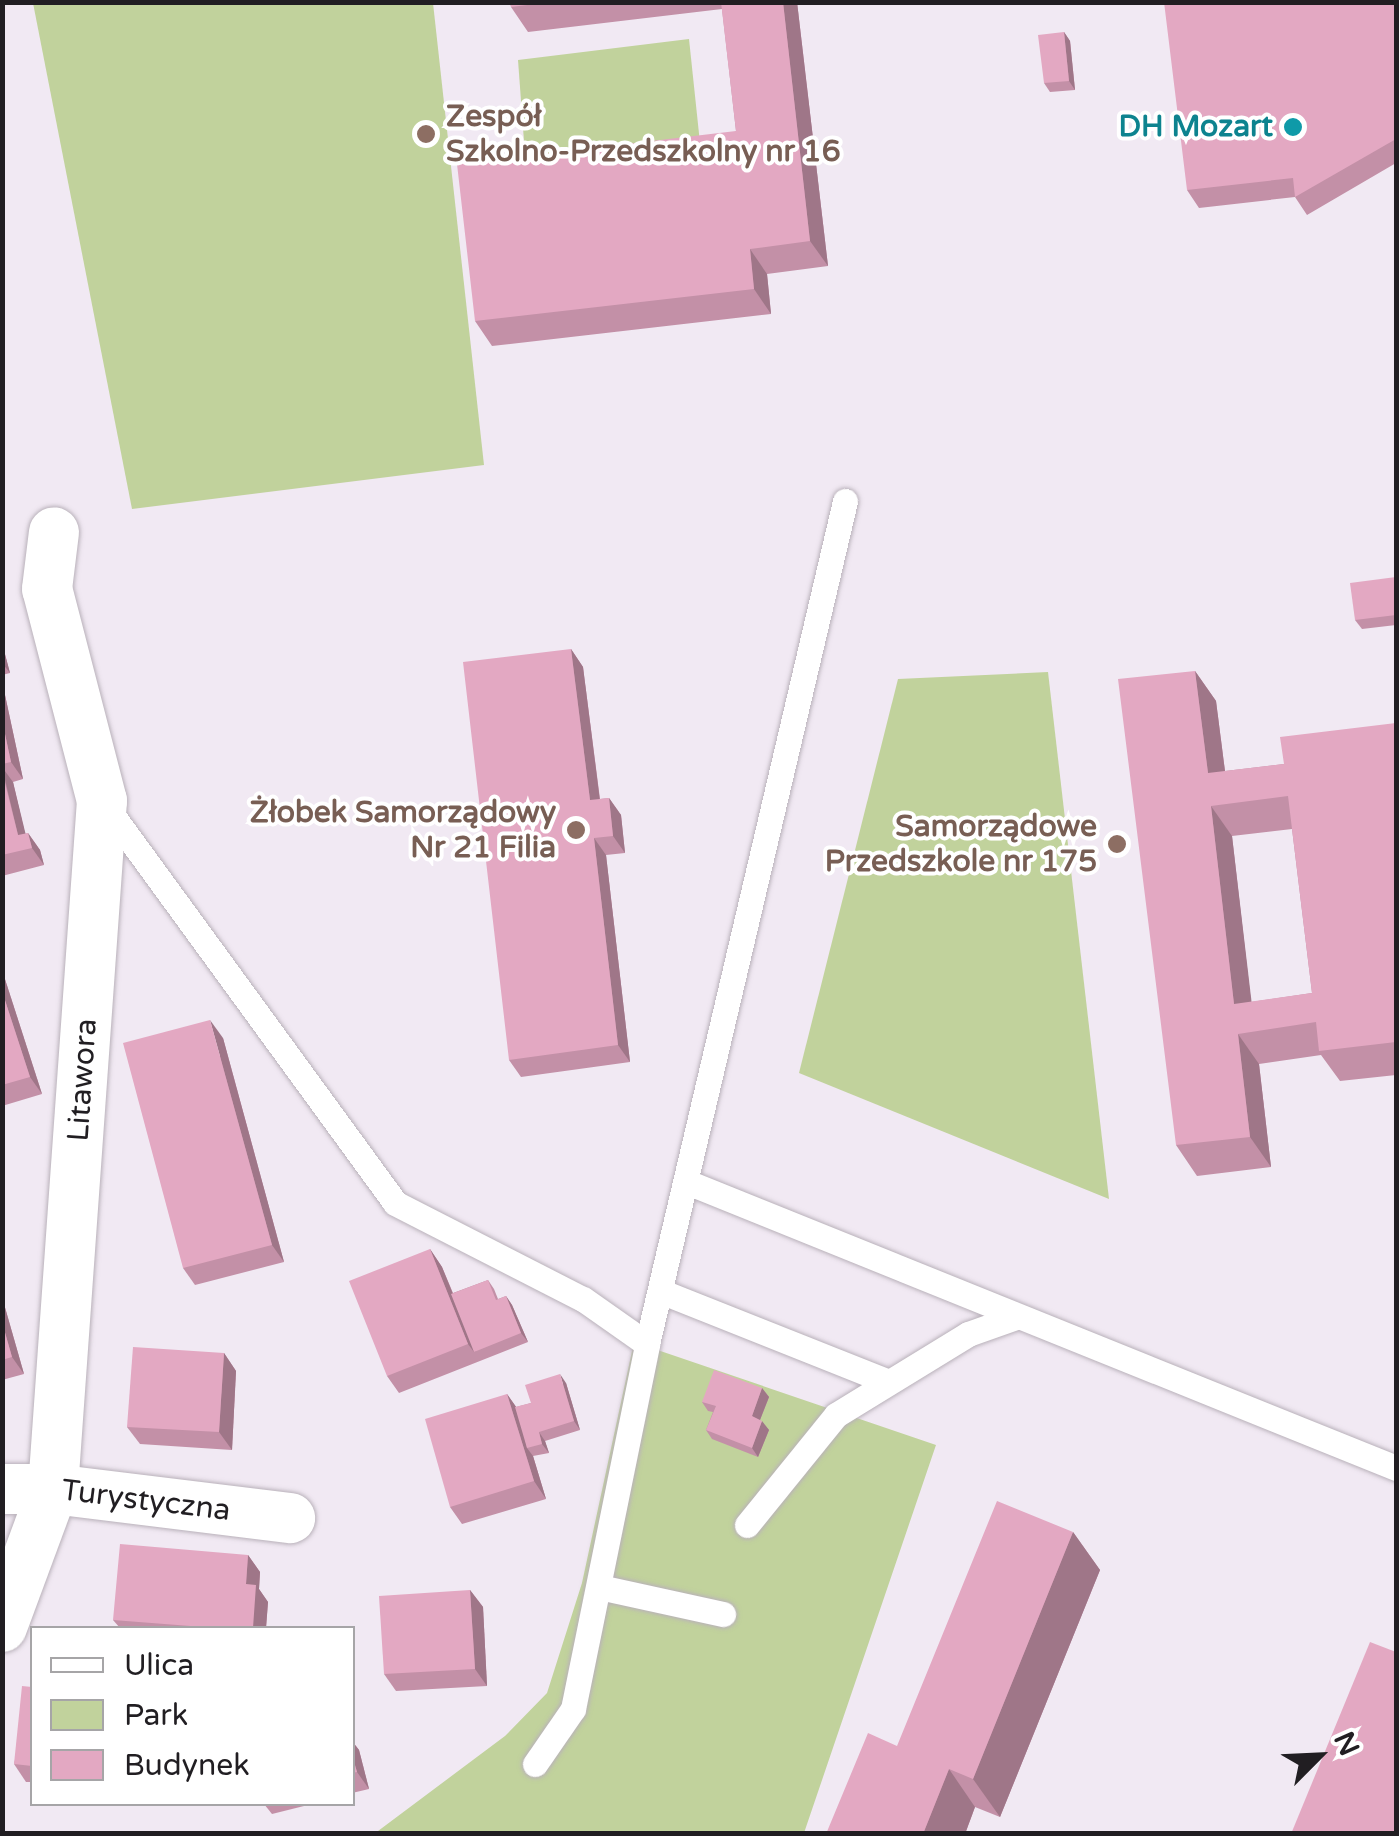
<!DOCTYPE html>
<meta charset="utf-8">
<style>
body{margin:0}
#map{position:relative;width:1399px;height:1836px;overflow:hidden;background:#f1e9f3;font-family:"Varela Round",sans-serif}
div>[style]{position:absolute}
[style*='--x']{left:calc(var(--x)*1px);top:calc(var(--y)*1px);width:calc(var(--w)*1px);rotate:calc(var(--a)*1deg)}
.green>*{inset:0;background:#c1d29c}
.roads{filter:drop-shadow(0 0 2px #b9b1ba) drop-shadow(0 0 2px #b9b1ba)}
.service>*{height:25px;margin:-12.5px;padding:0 12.5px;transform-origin:12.5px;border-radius:12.5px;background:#fff}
.minor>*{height:50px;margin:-25px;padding:0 25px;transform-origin:25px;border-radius:25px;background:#fff}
.wall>*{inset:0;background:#c390a7}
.shaded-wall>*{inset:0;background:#9f7688}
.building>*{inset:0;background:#e3a8c2}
.dots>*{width:28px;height:28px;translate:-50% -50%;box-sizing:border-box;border:5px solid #fff;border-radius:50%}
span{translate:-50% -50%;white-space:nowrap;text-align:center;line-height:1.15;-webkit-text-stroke:8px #fff;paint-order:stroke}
.education-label{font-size:30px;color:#785e54;font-weight:700}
.left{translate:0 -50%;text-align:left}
.right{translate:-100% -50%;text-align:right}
.culture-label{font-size:30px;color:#0d838f;font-weight:700}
.street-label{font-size:30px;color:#211e22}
.frame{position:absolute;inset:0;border:5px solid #211e22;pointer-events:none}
.legend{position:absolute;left:30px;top:1626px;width:325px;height:180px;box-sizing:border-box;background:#fff;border:2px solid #a6a5a7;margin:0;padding:12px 18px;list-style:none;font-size:30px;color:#211e22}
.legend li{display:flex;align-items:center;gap:20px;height:50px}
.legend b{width:50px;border:2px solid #a6a5a7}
.north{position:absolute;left:1269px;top:1706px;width:100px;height:100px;-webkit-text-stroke:8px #fff;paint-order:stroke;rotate:66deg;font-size:28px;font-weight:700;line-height:40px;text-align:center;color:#211e22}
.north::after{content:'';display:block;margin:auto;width:35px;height:45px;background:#211e22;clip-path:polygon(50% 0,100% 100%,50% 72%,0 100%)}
</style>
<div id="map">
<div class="green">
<div style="clip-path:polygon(33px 3px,433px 3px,484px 465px,132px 509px)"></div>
<div style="clip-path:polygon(689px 39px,702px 162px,527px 182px,518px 60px)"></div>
<div style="clip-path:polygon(1048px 672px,1109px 1199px,799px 1073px,898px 679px)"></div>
<div style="clip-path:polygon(634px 1342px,936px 1445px,804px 1833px,374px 1834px,505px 1736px,547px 1693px,582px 1583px)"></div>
</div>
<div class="roads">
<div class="service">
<div style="--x:105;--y:805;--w:492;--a:53.9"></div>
<div style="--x:395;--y:1203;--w:211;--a:27.1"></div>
<div style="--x:583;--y:1299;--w:78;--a:35.1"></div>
<div style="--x:687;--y:1182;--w:765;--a:21.97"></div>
<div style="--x:660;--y:1291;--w:246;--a:21.7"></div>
<div style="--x:747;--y:1525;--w:141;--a:-51"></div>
<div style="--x:836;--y:1415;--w:155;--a:-31.5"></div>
<div style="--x:968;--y:1334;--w:51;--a:-19.5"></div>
<div style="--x:599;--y:1587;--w:127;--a:12.3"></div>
<div style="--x:535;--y:1764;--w:67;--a:-55.4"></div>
<div style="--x:573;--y:1709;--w:372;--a:-78.5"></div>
<div style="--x:647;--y:1344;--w:866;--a:-76.78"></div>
</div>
<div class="minor">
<div style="--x:2;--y:1489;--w:51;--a:0"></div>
<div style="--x:53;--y:1489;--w:239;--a:7"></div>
<div style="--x:2;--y:1627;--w:147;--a:-69.7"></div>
<div style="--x:53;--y:1489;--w:690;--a:-85.93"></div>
<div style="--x:102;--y:801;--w:219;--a:-104.5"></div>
<div style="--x:47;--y:589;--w:57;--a:-83"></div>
</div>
</div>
<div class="wall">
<div style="clip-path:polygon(510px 2px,797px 2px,828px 266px,767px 274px,771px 314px,492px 346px,475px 321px,736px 131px,722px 9px,528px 32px,511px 7px)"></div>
<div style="clip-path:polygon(1396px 2px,1396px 163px,1307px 215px,1295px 197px,1199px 208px,1187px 190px)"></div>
<div style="clip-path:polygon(1064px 32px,1070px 41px,1075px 90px,1050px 92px,1044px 83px)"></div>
<div style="clip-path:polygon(1396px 577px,1396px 625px,1362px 629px,1355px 620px)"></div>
<div style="clip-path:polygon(2px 643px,10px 673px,2px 675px)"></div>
<div style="clip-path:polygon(571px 649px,583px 667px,600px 799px,609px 798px,621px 815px,625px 853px,606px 855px,630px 1062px,521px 1077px,509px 1060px)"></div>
<div style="clip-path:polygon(evenodd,1195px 671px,1216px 701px,1225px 771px,1284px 764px,1396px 723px,1396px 1075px,1340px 1081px,1321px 1055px,1259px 1064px,1271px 1167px,1197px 1176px,1176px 1145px,1195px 671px,1292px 829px,1312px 993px,1251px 1002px,1232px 836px,1292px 829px)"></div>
<div style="clip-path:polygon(2px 681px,23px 779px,13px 782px,25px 834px,28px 833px,40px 850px,44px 865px,2px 876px)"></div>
<div style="clip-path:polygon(2px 970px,42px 1094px,2px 1106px)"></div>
<div style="clip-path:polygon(223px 1038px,284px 1262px,195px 1285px,183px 1268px)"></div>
<div style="clip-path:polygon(430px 1249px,442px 1267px,453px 1293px,488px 1280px,494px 1289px,498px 1299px,506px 1296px,512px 1305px,528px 1342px,399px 1393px,387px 1376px)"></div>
<div style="clip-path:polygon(2px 1297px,24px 1374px,2px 1380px)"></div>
<div style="clip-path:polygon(224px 1353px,236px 1371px,232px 1450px,140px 1444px,127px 1427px)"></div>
<div style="clip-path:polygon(566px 1383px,580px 1430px,545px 1441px,549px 1453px,533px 1456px,546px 1499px,462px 1524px,450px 1507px,507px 1394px,516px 1407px,531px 1403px)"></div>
<div style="clip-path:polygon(762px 1388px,769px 1397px,760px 1420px,769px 1430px,758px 1457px,712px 1439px,706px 1430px,713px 1412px,708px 1411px,702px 1402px)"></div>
<div style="clip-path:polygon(1073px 1532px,1100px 1570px,1000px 1817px,975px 1807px,965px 1834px,826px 1834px)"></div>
<div style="clip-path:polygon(248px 1555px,260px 1572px,259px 1589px,268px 1602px,266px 1628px,120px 1628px,113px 1620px)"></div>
<div style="clip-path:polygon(470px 1590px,483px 1607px,487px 1686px,396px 1691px,384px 1674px)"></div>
<div style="clip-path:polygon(32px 1687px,32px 1782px,26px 1782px,14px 1764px)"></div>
<div style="clip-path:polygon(352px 1741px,359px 1750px,369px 1789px,352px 1793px)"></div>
<div style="clip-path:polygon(264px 1804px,312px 1804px,272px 1814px)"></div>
</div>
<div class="shaded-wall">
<div style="clip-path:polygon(783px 2px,797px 2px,828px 266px,810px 241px)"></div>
<div style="clip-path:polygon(1064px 32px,1070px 41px,1075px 90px,1069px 81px)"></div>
<div style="clip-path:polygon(750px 249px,767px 274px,771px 314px,754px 289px)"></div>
<div style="clip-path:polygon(2px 643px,10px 673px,2px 663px)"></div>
<div style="clip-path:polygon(571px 649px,583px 667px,602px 817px,590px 800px)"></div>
<div style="clip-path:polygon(1195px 671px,1216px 701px,1229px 803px,1208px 773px)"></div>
<div style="clip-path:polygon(2px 681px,23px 779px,11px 762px,2px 720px)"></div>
<div style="clip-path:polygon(2px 767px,13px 782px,29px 848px,18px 835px)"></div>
<div style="clip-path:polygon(609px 798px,621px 815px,625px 853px,613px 836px)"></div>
<div style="clip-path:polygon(1211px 806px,1232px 836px,1255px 1031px,1234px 1004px)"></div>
<div style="clip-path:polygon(28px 833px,40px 850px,44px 865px,32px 848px)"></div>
<div style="clip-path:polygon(594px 838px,606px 855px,630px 1062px,618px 1045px)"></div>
<div style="clip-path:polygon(2px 970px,42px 1094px,30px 1077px,2px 991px)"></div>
<div style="clip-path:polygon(210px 1020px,223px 1038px,284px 1262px,272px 1245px)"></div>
<div style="clip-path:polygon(1238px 1034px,1259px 1064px,1271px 1167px,1250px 1137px)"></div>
<div style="clip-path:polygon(430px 1249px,442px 1267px,476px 1351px,474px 1352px,468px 1344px)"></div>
<div style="clip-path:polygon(506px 1296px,512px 1305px,528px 1342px,521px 1333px)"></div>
<div style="clip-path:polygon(2px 1297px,24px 1374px,12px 1357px,2px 1322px)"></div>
<div style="clip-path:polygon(224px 1353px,236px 1371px,232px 1450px,219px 1432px)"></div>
<div style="clip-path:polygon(560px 1374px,566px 1383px,580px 1430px,574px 1421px)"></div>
<div style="clip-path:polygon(762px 1388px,769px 1397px,758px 1425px,752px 1416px)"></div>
<div style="clip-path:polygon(507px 1394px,519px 1411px,527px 1448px,533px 1456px,546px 1499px,534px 1481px)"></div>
<div style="clip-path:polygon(762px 1421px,769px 1430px,758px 1457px,752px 1448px)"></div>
<div style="clip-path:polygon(539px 1432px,545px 1441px,549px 1453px,542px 1444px)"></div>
<div style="clip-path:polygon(1073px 1532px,1100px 1570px,1000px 1817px,973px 1779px)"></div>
<div style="clip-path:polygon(248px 1555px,260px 1572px,259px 1589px,268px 1602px,266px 1628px,253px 1628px,246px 1584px)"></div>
<div style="clip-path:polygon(470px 1590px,483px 1607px,487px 1686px,475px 1669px)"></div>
<div style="clip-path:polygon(352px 1741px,359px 1750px,369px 1789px,357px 1772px,352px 1755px)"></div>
<div style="clip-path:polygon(949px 1769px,975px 1807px,965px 1834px,923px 1834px)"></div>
</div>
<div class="building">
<div style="clip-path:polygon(510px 2px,551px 2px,511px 7px)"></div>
<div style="clip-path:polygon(721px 2px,783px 2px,810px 241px,750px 249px,754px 289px,475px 321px,457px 164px,736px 131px)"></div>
<div style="clip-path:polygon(1164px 2px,1396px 2px,1396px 139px,1295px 197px,1293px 178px,1187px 190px)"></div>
<div style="clip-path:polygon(1064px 32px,1069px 81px,1044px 83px,1038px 35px)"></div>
<div style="clip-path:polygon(1396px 577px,1396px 615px,1355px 620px,1350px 583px)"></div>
<div style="clip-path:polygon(571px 649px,590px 800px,609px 798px,613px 836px,594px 838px,618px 1045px,509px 1060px,463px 662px)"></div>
<div style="clip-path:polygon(evenodd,1195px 671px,1208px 773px,1284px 764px,1280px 737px,1396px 723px,1396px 1042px,1319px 1051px,1316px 1022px,1238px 1034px,1250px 1137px,1176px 1145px,1118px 679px,1195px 671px,1288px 796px,1312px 993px,1234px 1004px,1211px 806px,1288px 796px)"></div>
<div style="clip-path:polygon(2px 720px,11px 762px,2px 764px)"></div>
<div style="clip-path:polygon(2px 771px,18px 835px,28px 833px,32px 848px,2px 855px)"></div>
<div style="clip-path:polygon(2px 991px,30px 1077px,2px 1085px)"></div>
<div style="clip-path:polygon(210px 1020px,272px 1245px,183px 1268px,123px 1043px)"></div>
<div style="clip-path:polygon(430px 1249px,468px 1344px,387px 1376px,349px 1281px)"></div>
<div style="clip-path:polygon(488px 1280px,496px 1300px,506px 1296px,521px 1333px,474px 1352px,451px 1294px)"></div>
<div style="clip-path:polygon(2px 1322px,12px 1357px,2px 1360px)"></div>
<div style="clip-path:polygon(133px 1347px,224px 1353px,219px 1432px,127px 1427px)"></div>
<div style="clip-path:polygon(714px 1370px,762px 1388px,752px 1416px,762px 1421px,752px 1448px,706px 1430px,716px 1406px,702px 1402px)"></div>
<div style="clip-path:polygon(560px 1374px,574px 1421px,539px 1432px,542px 1444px,527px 1448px,515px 1407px,531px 1403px,525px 1385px)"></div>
<div style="clip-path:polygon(507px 1394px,534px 1481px,450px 1507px,425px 1419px)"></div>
<div style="clip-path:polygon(997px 1501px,1073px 1532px,973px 1779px,949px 1769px,923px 1834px,826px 1834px,868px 1733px,897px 1746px)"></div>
<div style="clip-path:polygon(120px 1544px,248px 1555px,246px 1584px,256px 1585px,253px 1628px,216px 1628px,113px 1620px)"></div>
<div style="clip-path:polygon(470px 1590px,475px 1669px,384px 1674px,379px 1596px)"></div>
<div style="clip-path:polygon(1370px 1642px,1396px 1652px,1396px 1834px,1291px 1834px)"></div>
<div style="clip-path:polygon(22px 1686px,32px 1687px,32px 1766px,14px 1764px)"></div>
<div style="clip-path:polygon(352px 1755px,357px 1772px,352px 1773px)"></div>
</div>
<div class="dots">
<div style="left:1293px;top:127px;background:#0f9aa8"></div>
<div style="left:426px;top:134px;background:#8d6e63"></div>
<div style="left:576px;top:830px;background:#8d6e63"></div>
<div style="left:1117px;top:844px;background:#8d6e63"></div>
</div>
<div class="education-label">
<span class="left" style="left:446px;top:134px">Zespół<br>Szkolno-Przedszkolny nr 16</span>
<span class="right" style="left:556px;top:830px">Żłobek Samorządowy<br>Nr 21 Filia</span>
<span class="right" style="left:1097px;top:844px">Samorządowe<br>Przedszkole nr 175</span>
</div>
<div class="culture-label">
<span class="right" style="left:1273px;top:127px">DH Mozart</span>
</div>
<div class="street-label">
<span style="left:83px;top:1080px;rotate:-86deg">Litawora</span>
<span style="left:146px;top:1501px;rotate:7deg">Turystyczna</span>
</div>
<div class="frame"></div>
<ul class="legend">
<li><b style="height:12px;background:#fff"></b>Ulica</li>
<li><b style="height:28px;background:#c1d29c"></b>Park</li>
<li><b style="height:28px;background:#e3a8c2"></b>Budynek</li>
</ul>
<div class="north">N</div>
</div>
